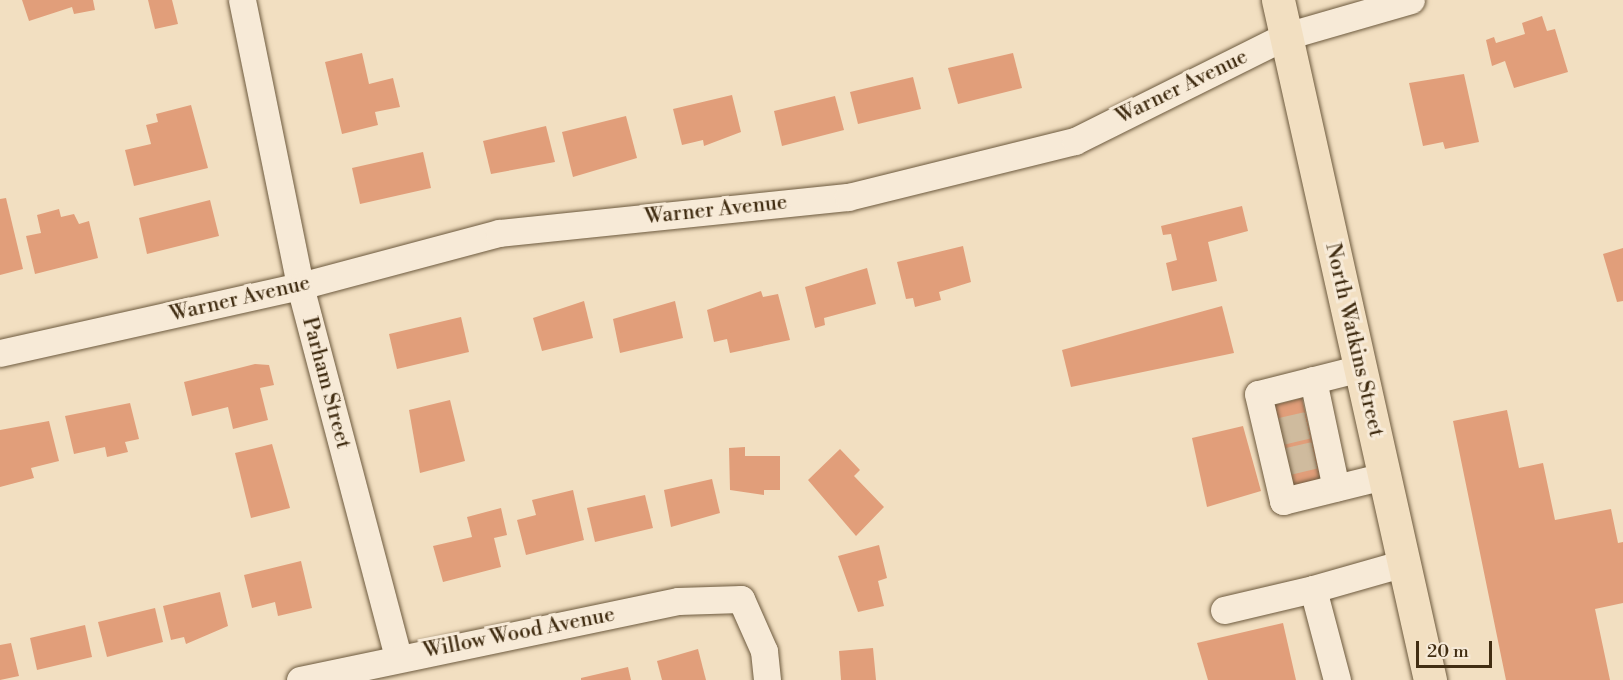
<!DOCTYPE html>
<style>
body{margin:0}
#map{position:relative;width:1623px;height:680px;overflow:hidden;background:#f2dfc1;font-family:"Libre Bodoni",serif}
div>[style]{position:absolute}
[style*='--x']{left:calc(var(--x)*1px);top:calc(var(--y)*1px);width:calc(var(--w)*1px);rotate:calc(var(--a)*1deg)}
.building>*{inset:0;background:#e19e7a}
.minor-tunnel>*{height:27px;margin-top:-13.5px;transform-origin:0;background:repeating-linear-gradient(90deg,#cfbb9e 0 27px,transparent 0 41px)}
.roads{filter:drop-shadow(0 0 2px #6d5a3e) drop-shadow(0 0 2px #6d5a3e)}
.minor>*{height:27px;margin:-13.5px;padding:0 13.5px;transform-origin:13.5px;border-radius:13.5px;background:#f7ead7}
.major>*{height:33px;margin:-16.5px;padding:0 16.5px;transform-origin:16.5px;border-radius:16.5px;background:#f2dfc1}
span{translate:-50% -50%;white-space:nowrap;text-align:center;line-height:1.15;-webkit-text-stroke:6px #f7ead7;paint-order:stroke}
.street-label{font-size:21px;color:#412d12}
.scale{position:absolute;left:1416px;top:641px;width:76px;height:27px;box-sizing:border-box;border:3px solid #412d12;border-top:0;padding-left:8px;font-size:18px;line-height:21px;white-space:nowrap;color:#412d12;-webkit-text-stroke:4px #f7ead7;paint-order:stroke}
</style>
<div id="map">
<div class="building">
<div style="clip-path:polygon(22px 0,93px 0,95px 10px,74px 14px,72px 7px,29px 21px)"></div>
<div style="clip-path:polygon(148px 0,172px 0,178px 24px,155px 29px)"></div>
<div style="clip-path:polygon(1542px 16px,1547px 31px,1555px 29px,1568px 72px,1514px 88px,1505px 61px,1492px 66px,1486px 40px,1494px 37px,1496px 43px,1525px 34px,1522px 23px)"></div>
<div style="clip-path:polygon(362px 53px,369px 84px,393px 78px,400px 107px,375px 112px,378px 125px,342px 134px,325px 62px)"></div>
<div style="clip-path:polygon(1013px 53px,1022px 88px,958px 104px,948px 68px)"></div>
<div style="clip-path:polygon(1464px 74px,1479px 142px,1445px 149px,1443px 142px,1423px 146px,1409px 83px)"></div>
<div style="clip-path:polygon(913px 77px,921px 109px,858px 124px,850px 92px)"></div>
<div style="clip-path:polygon(732px 95px,741px 132px,704px 146px,703px 140px,682px 145px,673px 109px)"></div>
<div style="clip-path:polygon(835px 96px,844px 130px,782px 146px,774px 111px)"></div>
<div style="clip-path:polygon(191px 105px,208px 168px,134px 186px,125px 150px,151px 144px,146px 125px,158px 122px,156px 114px)"></div>
<div style="clip-path:polygon(626px 116px,637px 158px,573px 177px,562px 132px)"></div>
<div style="clip-path:polygon(546px 126px,555px 162px,491px 174px,483px 141px)"></div>
<div style="clip-path:polygon(423px 152px,431px 188px,360px 204px,352px 168px)"></div>
<div style="clip-path:polygon(6px 198px,23px 269px,0 275px,0 199px)"></div>
<div style="clip-path:polygon(210px 200px,219px 236px,147px 254px,139px 218px)"></div>
<div style="clip-path:polygon(1242px 206px,1248px 231px,1208px 242px,1217px 281px,1172px 291px,1166px 263px,1177px 260px,1171px 234px,1163px 235px,1161px 226px)"></div>
<div style="clip-path:polygon(59px 209px,61px 217px,74px 214px,79px 224px,89px 221px,98px 258px,35px 274px,26px 236px,41px 233px,37px 215px)"></div>
<div style="clip-path:polygon(963px 246px,971px 282px,939px 292px,941px 300px,915px 307px,913px 298px,906px 299px,897px 262px)"></div>
<div style="clip-path:polygon(1623px 248px,1623px 301px,1617px 302px,1603px 254px)"></div>
<div style="clip-path:polygon(867px 268px,876px 304px,824px 318px,825px 325px,815px 328px,805px 287px)"></div>
<div style="clip-path:polygon(761px 291px,763px 297px,778px 294px,790px 340px,730px 353px,727px 339px,714px 342px,707px 310px)"></div>
<div style="clip-path:polygon(584px 301px,593px 338px,542px 351px,533px 318px)"></div>
<div style="clip-path:polygon(675px 301px,683px 338px,620px 353px,613px 319px)"></div>
<div style="clip-path:polygon(1222px 306px,1234px 353px,1071px 387px,1062px 350px)"></div>
<div style="clip-path:polygon(461px 317px,469px 352px,397px 369px,389px 334px)"></div>
<div style="clip-path:polygon(255px 364px,269px 365px,274px 385px,260px 388px,268px 420px,233px 429px,228px 407px,192px 416px,184px 382px)"></div>
<div style="clip-path:polygon(1302px 398px,1321px 480px,1294px 487px,1275px 405px)"></div>
<div style="clip-path:polygon(450px 400px,465px 461px,420px 473px,409px 410px)"></div>
<div style="clip-path:polygon(130px 403px,139px 439px,125px 442px,128px 452px,107px 457px,105px 447px,74px 454px,65px 416px)"></div>
<div style="clip-path:polygon(1507px 410px,1519px 468px,1543px 463px,1555px 520px,1611px 509px,1618px 543px,1623px 542px,1623px 603px,1595px 609px,1610px 680px,1506px 680px,1453px 421px)"></div>
<div style="clip-path:polygon(49px 421px,59px 461px,31px 468px,34px 478px,0 487px,0 430px)"></div>
<div style="clip-path:polygon(1243px 426px,1261px 491px,1207px 507px,1192px 438px)"></div>
<div style="clip-path:polygon(272px 444px,290px 508px,251px 518px,235px 453px)"></div>
<div style="clip-path:polygon(745px 447px,745px 456px,780px 456px,780px 490px,764px 490px,764px 495px,730px 490px,729px 448px)"></div>
<div style="clip-path:polygon(840px 449px,860px 470px,854px 476px,884px 507px,856px 536px,808px 480px)"></div>
<div style="clip-path:polygon(712px 479px,720px 513px,671px 527px,664px 490px)"></div>
<div style="clip-path:polygon(573px 490px,584px 540px,526px 555px,517px 520px,536px 515px,532px 500px)"></div>
<div style="clip-path:polygon(645px 495px,653px 528px,595px 542px,587px 508px)"></div>
<div style="clip-path:polygon(501px 508px,507px 535px,494px 538px,501px 567px,443px 582px,433px 546px,472px 537px,467px 517px)"></div>
<div style="clip-path:polygon(879px 545px,887px 578px,878px 581px,884px 606px,858px 612px,838px 556px)"></div>
<div style="clip-path:polygon(301px 561px,312px 608px,278px 616px,275px 602px,252px 608px,244px 575px)"></div>
<div style="clip-path:polygon(220px 592px,228px 626px,186px 644px,184px 637px,171px 640px,163px 606px)"></div>
<div style="clip-path:polygon(155px 608px,163px 642px,107px 657px,98px 622px)"></div>
<div style="clip-path:polygon(1283px 623px,1296px 680px,1208px 680px,1197px 643px)"></div>
<div style="clip-path:polygon(85px 625px,92px 657px,37px 670px,30px 638px)"></div>
<div style="clip-path:polygon(11px 643px,19px 676px,0 680px,0 645px)"></div>
<div style="clip-path:polygon(873px 648px,876px 680px,841px 680px,839px 651px)"></div>
<div style="clip-path:polygon(698px 649px,706px 680px,662px 680px,657px 661px)"></div>
<div style="clip-path:polygon(628px 667px,631px 680px,581px 680px,581px 678px)"></div>
</div>
<div class="minor-tunnel">
<div style="--x:1281;--y:431;--w:28;--a:-13"></div>
<div style="--x:1288;--y:461;--w:28;--a:-13"></div>
</div>
<div class="roads">
<div class="minor">
<div style="--x:242;--y:0;--w:292;--a:78.5"></div>
<div style="--x:300;--y:286;--w:384;--a:75.2"></div>
<div style="--x:0;--y:353;--w:307;--a:-12.6"></div>
<div style="--x:300;--y:286;--w:206;--a:-14.9"></div>
<div style="--x:499;--y:233;--w:351;--a:-5.9"></div>
<div style="--x:848;--y:197;--w:234;--a:-13.9"></div>
<div style="--x:1075;--y:141;--w:236;--a:-26.5"></div>
<div style="--x:1286;--y:36;--w:130;--a:-16.1"></div>
<div style="--x:1361;--y:368;--w:106;--a:165.8"></div>
<div style="--x:1258;--y:394;--w:110;--a:76.8"></div>
<div style="--x:1283;--y:501;--w:104;--a:-13.9"></div>
<div style="--x:1313;--y:380;--w:110;--a:78"></div>
<div style="--x:1224;--y:610;--w:91;--a:-13.3"></div>
<div style="--x:300;--y:680;--w:386;--a:-11.8"></div>
<div style="--x:678;--y:601;--w:63;--a:-1.8"></div>
<div style="--x:741;--y:599;--w:57;--a:66.1"></div>
<div style="--x:764;--y:651;--w:29;--a:84"></div>
<div style="--x:1337;--y:680;--w:94;--a:-104.8"></div>
<div style="--x:1313;--y:589;--w:95;--a:-15.9"></div>
</div>
<div class="major">
<div style="--x:1278;--y:0;--w:697;--a:77.4"></div>
</div>
</div>
<div class="street-label">
<span style="left:1182px;top:87px;rotate:-26deg">Warner Avenue</span>
<span style="left:716px;top:210px;rotate:-6deg">Warner Avenue</span>
<span style="left:240px;top:299px;rotate:-13deg">Warner Avenue</span>
<span style="left:1354px;top:340px;rotate:77deg">North Watkins Street</span>
<span style="left:326px;top:383px;rotate:75deg">Parham Street</span>
<span style="left:519px;top:633px;rotate:-11deg">Willow Wood Avenue</span>
</div>
<div class="scale">20 m</div>
</div>
